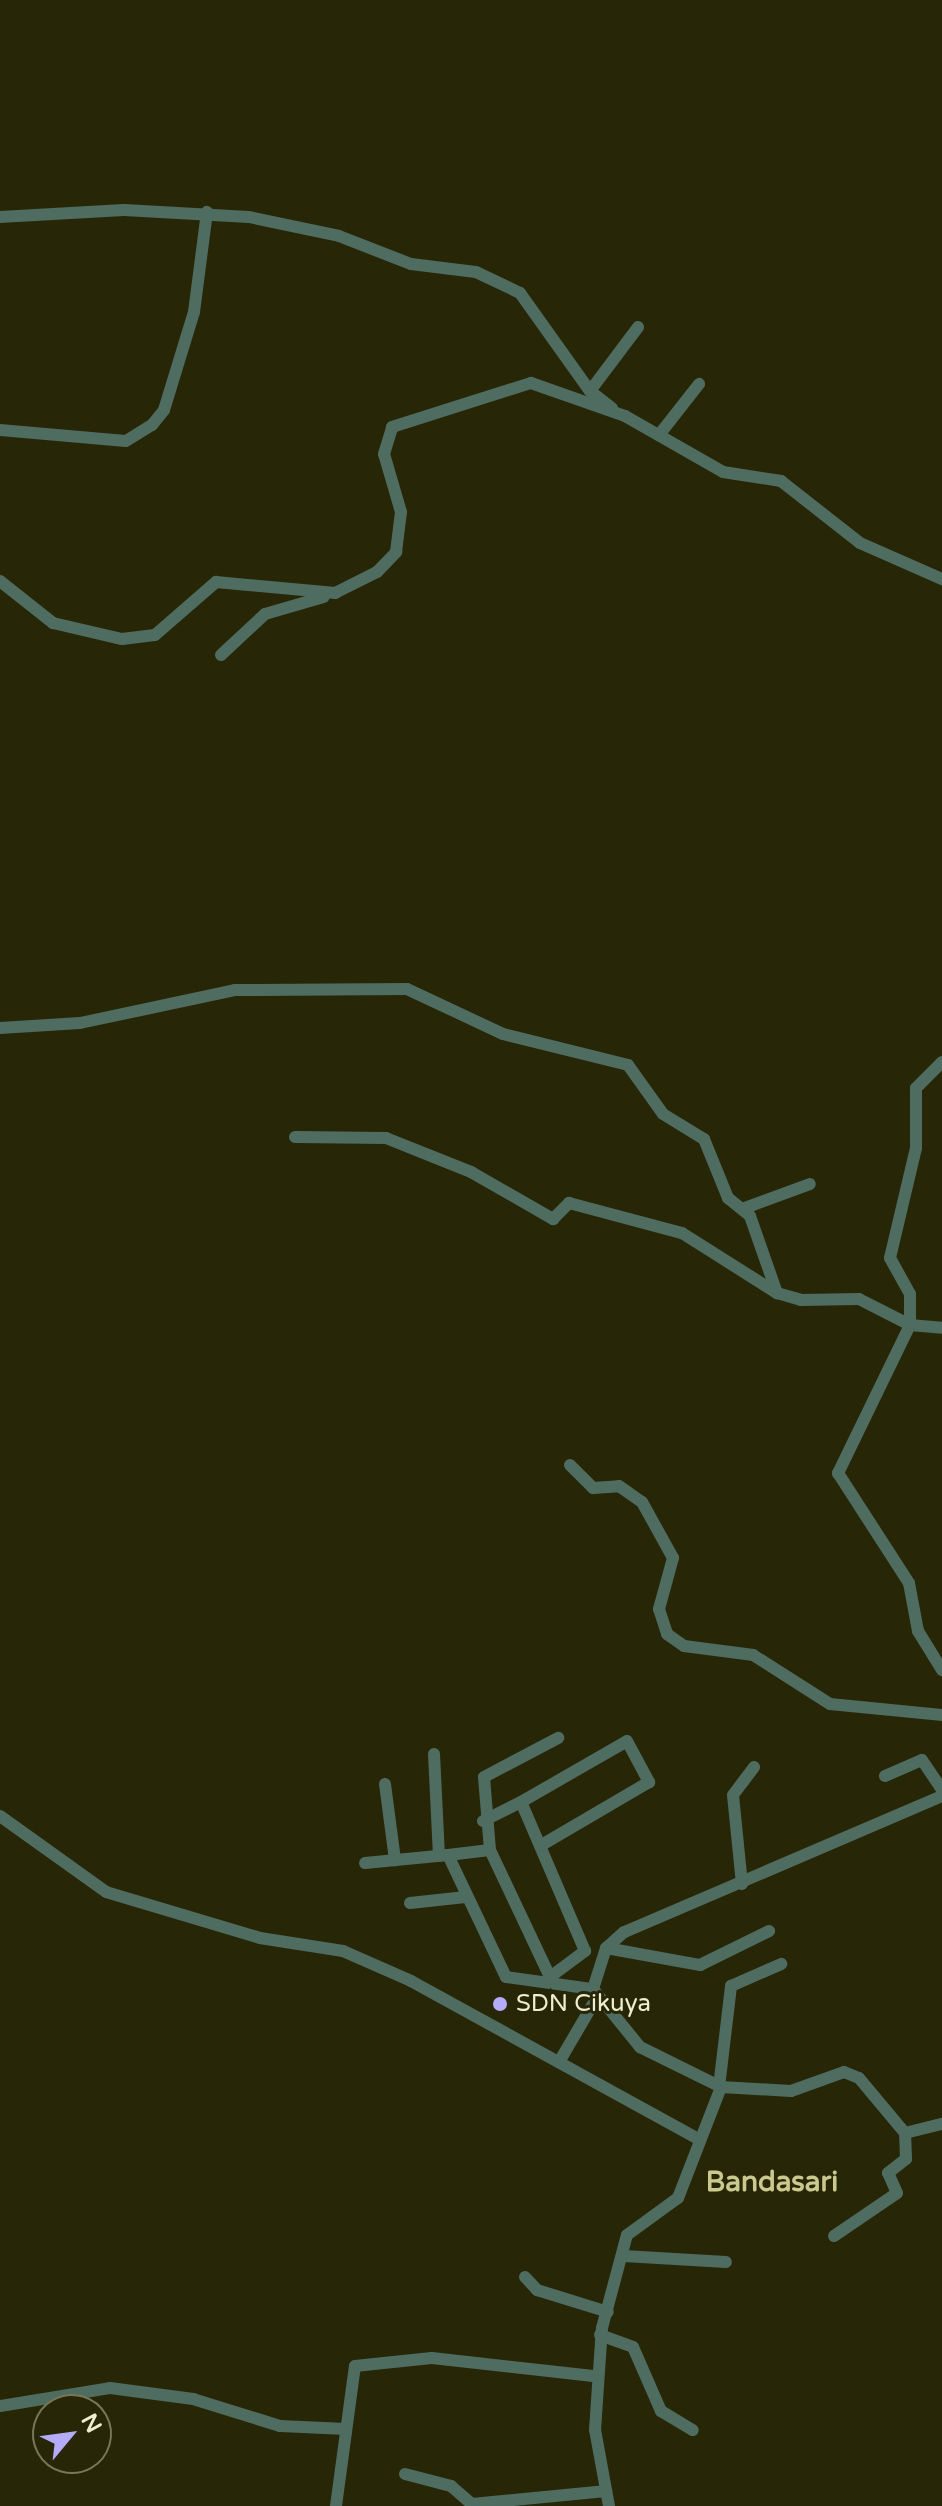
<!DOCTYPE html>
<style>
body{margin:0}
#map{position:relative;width:942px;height:2506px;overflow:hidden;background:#272607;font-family:"Varela Round",sans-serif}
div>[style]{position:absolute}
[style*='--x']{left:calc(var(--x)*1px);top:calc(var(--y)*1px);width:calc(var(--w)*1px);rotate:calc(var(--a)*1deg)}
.minor>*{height:12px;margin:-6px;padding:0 6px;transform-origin:6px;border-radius:6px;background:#4f6c60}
.dots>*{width:22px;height:22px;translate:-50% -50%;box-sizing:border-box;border:4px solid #272607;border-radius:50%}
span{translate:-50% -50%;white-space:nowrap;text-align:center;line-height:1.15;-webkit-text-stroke:6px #272607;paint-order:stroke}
.poi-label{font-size:24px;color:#eeeed0}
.left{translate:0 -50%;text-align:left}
.quarter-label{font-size:28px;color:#cac98e;font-weight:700}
.north{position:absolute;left:32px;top:2394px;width:80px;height:80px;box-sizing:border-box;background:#272607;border:2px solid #777657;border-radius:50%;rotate:61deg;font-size:22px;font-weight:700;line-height:32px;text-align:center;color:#eeeed0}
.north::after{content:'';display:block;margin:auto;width:28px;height:36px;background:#b4acf9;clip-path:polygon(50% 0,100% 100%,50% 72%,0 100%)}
</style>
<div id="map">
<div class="minor">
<div style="--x:0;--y:217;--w:124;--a:-3.2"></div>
<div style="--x:124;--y:210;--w:125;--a:3.2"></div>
<div style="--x:249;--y:217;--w:92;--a:11.9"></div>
<div style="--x:339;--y:236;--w:77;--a:21.3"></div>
<div style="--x:411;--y:264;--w:65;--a:7"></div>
<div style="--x:476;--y:272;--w:49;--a:25.5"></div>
<div style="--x:520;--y:293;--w:120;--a:54.5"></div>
<div style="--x:590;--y:391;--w:28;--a:38"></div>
<div style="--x:590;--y:391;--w:80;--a:-53.1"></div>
<div style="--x:0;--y:430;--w:126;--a:5"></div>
<div style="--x:126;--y:441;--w:31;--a:-32"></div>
<div style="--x:152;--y:425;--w:19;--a:-51"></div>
<div style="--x:164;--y:410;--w:102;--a:-73"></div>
<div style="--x:194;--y:312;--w:101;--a:-82.6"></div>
<div style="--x:659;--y:435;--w:65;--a:-51.9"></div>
<div style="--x:0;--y:581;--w:68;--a:38.4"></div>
<div style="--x:53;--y:623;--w:71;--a:13.1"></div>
<div style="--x:122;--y:639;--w:33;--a:-7"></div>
<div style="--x:155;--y:635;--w:81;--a:-41"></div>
<div style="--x:216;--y:582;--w:120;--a:5.3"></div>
<div style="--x:335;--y:593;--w:47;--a:-26.6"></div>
<div style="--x:377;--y:572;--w:28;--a:-46"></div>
<div style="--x:396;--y:552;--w:40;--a:-82.9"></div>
<div style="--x:401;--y:512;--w:60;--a:-106.3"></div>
<div style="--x:384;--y:454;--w:28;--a:-73"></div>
<div style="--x:392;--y:427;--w:146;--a:-17.6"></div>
<div style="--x:531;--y:383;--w:100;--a:19.3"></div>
<div style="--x:625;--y:416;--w:113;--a:29.7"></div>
<div style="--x:723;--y:472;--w:59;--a:8.8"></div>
<div style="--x:781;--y:481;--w:100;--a:38.1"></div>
<div style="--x:860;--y:543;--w:90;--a:23.7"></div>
<div style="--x:221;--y:655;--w:60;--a:-43"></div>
<div style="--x:265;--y:614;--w:61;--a:-16.1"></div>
<div style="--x:0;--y:1028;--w:80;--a:-3.6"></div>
<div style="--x:80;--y:1023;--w:158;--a:-12"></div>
<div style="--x:235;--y:990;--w:172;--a:-0.3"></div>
<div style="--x:407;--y:989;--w:106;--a:25.1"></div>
<div style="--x:503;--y:1034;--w:129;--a:13.9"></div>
<div style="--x:628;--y:1065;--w:60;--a:54.5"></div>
<div style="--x:663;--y:1114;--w:48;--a:31.4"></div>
<div style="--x:704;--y:1139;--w:64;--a:67.9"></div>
<div style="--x:728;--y:1198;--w:28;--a:39"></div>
<div style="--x:750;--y:1216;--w:82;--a:70.7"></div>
<div style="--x:777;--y:1293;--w:25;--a:16"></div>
<div style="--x:801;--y:1300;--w:58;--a:-1"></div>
<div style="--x:859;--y:1299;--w:57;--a:27"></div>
<div style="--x:910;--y:1325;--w:32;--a:5"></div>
<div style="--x:942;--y:1062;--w:37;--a:135"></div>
<div style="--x:916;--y:1088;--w:60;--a:90"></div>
<div style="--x:916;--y:1148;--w:113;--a:103.3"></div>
<div style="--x:890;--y:1258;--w:41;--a:60.9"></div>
<div style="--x:910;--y:1294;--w:31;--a:90"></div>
<div style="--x:910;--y:1325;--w:165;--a:115.9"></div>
<div style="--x:838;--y:1473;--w:131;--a:57.2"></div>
<div style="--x:909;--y:1583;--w:49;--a:79.4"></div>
<div style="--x:918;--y:1631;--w:46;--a:58.4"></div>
<div style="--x:295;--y:1137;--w:91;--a:0.6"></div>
<div style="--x:386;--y:1138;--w:92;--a:21.8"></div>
<div style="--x:471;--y:1172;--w:95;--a:29.8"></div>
<div style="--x:553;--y:1219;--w:23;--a:-45"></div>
<div style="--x:569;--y:1203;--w:117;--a:14.9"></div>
<div style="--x:682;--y:1233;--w:112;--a:32.3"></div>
<div style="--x:745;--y:1208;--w:69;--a:-20.3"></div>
<div style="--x:570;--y:1465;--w:33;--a:45"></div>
<div style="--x:593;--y:1488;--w:26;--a:-4"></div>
<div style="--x:619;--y:1486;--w:28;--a:35"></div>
<div style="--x:642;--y:1502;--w:64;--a:61"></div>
<div style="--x:673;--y:1558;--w:53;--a:105.4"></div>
<div style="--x:659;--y:1609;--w:26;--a:72"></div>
<div style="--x:667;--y:1634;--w:21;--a:35"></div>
<div style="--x:684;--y:1646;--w:70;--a:7.4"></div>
<div style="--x:753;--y:1655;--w:91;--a:32.5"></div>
<div style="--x:830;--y:1704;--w:113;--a:5.6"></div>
<div style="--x:434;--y:1754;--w:102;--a:87.2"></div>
<div style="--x:885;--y:1776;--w:40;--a:-23.4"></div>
<div style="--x:922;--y:1760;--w:36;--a:56"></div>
<div style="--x:385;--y:1784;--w:77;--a:82.5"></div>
<div style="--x:942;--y:1796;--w:346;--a:156.8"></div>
<div style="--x:624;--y:1932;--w:24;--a:138"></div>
<div style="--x:606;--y:1948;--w:43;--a:107.6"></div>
<div style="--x:593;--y:1989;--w:75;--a:51"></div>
<div style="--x:640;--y:2047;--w:90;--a:26.3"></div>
<div style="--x:721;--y:2087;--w:70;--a:3.3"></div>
<div style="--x:791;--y:2091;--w:56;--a:-19.7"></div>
<div style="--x:844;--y:2072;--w:16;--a:22"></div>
<div style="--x:859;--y:2078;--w:72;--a:50.1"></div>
<div style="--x:905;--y:2133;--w:38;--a:-14"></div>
<div style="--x:0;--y:1816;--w:130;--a:35.6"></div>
<div style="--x:106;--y:1892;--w:161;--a:16.6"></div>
<div style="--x:260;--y:1938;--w:84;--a:8.9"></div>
<div style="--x:343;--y:1951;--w:74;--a:23.8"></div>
<div style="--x:411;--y:1981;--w:330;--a:28.8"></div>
<div style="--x:483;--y:1821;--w:42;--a:-26.6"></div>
<div style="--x:490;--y:1850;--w:73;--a:-94.7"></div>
<div style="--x:484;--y:1777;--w:84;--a:-27.8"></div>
<div style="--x:448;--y:1855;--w:42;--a:-6.8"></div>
<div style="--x:490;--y:1850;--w:140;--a:64.7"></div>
<div style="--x:550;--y:1977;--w:44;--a:-36.6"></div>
<div style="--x:585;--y:1951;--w:162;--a:-113.2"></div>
<div style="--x:521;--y:1802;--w:122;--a:-29.9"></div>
<div style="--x:627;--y:1741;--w:47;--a:61.8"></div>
<div style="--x:649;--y:1782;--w:126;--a:149.6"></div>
<div style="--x:365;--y:1863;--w:83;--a:-5.5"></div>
<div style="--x:448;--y:1855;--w:135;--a:64.6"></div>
<div style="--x:506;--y:1977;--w:88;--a:7.9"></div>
<div style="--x:742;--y:1884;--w:89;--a:-95.8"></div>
<div style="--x:733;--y:1795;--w:35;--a:-53"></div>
<div style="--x:410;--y:1903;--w:56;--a:-6.1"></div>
<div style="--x:606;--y:1948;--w:96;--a:10.3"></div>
<div style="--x:700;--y:1965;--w:77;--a:-26.2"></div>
<div style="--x:559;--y:2062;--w:73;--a:-59.6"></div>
<div style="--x:719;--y:2087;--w:102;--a:-83.2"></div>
<div style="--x:731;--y:1986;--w:55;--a:-23.7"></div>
<div style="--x:834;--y:2236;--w:76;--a:-34.3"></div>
<div style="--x:897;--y:2193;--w:22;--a:-114"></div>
<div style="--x:888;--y:2173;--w:23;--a:-38"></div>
<div style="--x:906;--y:2159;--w:26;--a:-92"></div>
<div style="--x:624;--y:2256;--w:102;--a:3.4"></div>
<div style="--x:525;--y:2277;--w:18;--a:47"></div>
<div style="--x:537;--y:2290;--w:74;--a:17.2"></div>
<div style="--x:600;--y:2335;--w:35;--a:20"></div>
<div style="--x:633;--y:2347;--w:70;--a:66.4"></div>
<div style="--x:661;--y:2411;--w:37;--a:31"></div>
<div style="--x:0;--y:2406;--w:111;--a:-9.3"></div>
<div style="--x:110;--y:2388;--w:84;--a:7.5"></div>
<div style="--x:193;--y:2399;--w:91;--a:17.2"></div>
<div style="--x:280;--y:2426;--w:66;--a:2.6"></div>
<div style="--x:405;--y:2474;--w:48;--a:14.6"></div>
<div style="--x:451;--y:2486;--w:28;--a:41"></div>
<div style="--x:472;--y:2504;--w:135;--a:-5.5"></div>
<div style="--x:336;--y:2506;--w:141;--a:-82.3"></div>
<div style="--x:355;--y:2366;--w:77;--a:-5.9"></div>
<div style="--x:432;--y:2358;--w:162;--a:6.4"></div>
<div style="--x:609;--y:2506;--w:77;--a:-100.4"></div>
<div style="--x:595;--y:2430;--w:102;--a:-86.1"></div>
<div style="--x:602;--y:2328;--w:96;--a:-75"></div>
<div style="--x:627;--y:2235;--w:63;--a:-36"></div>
<div style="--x:678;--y:2198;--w:119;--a:-68.8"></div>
</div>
<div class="dots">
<div style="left:500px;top:2004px;background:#b4acf9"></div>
</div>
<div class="poi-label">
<span class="left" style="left:516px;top:2004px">SDN Cikuya</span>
</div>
<div class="quarter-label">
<span style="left:772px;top:2182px">Bandasari</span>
</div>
<div class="north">N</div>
</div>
